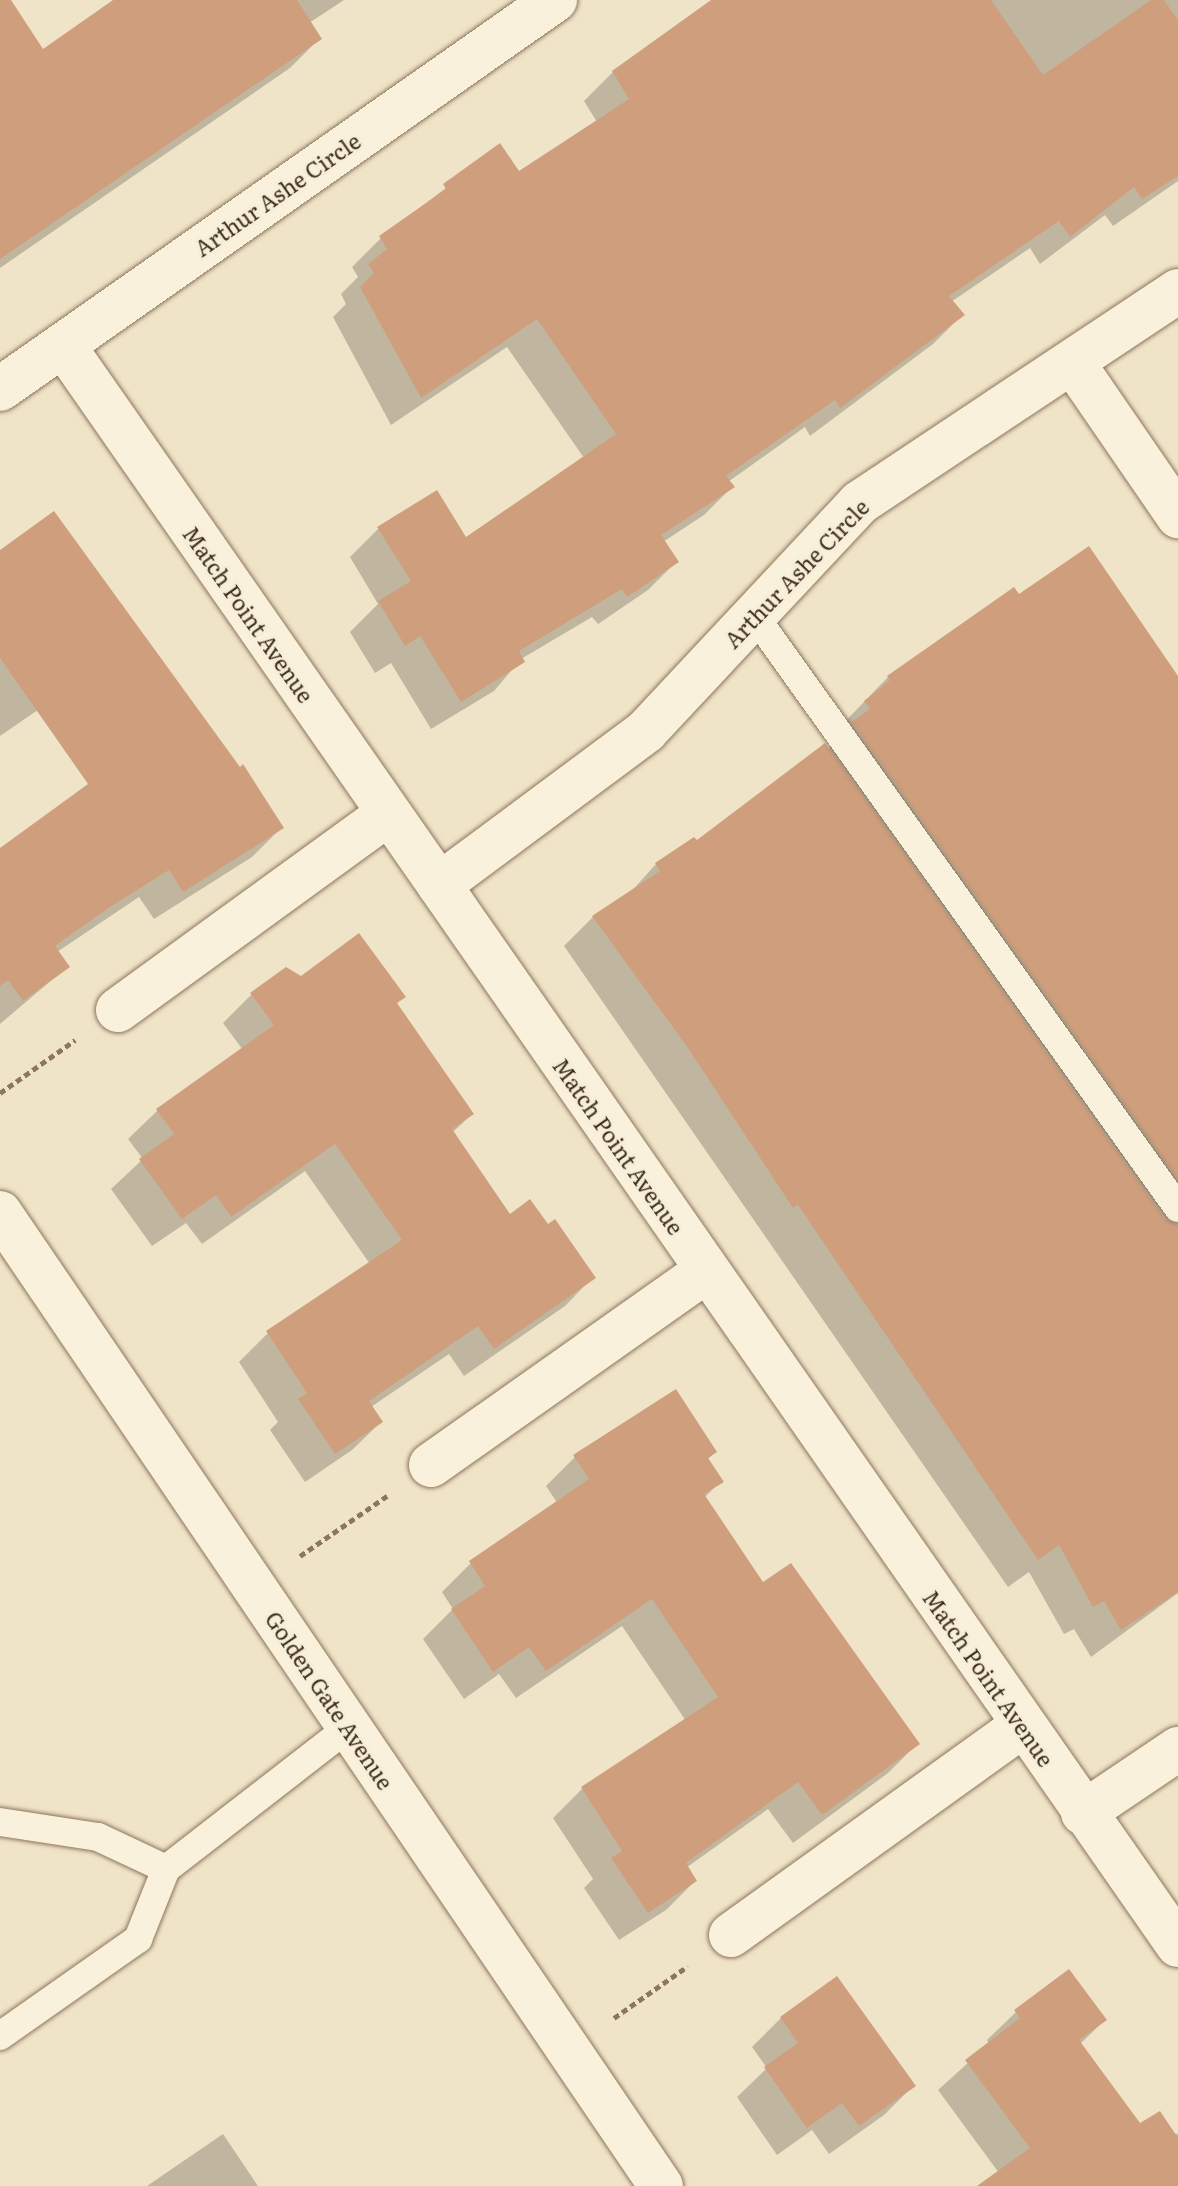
<!DOCTYPE html>
<style>
body{margin:0}
#map{position:relative;width:1178px;height:2186px;overflow:hidden;background:#f0e4c8;font-family:Literata,serif}
div>[style]{position:absolute}
[style*='--x']{left:calc(var(--x)*1px);top:calc(var(--y)*1px);width:calc(var(--w)*1px);rotate:calc(var(--a)*1deg)}
.shadow>*{inset:0;background:#0003}
.building>*{inset:0;background:#cf9f7d}
.path>*{height:5px;margin-top:-2.5px;transform-origin:0;background:repeating-linear-gradient(90deg,#8d765c 0 6px,transparent 0 10px)}
.roads{filter:drop-shadow(0 0 2px #8d765c) drop-shadow(0 0 2px #8d765c)}
.service>*{height:28px;margin:-14px;padding:0 14px;transform-origin:14px;border-radius:14px;background:#faf1dc}
.minor>*{height:44px;margin:-22px;padding:0 22px;transform-origin:22px;border-radius:22px;background:#faf1dc}
span{translate:-50% -50%;white-space:nowrap;text-align:center;line-height:1.15;-webkit-text-stroke:6px #f7eed8;paint-order:stroke}
.street-label{font-size:22px;color:#3d2e20}
</style>
<div id="map">
<div class="shadow">
<div style="clip-path:polygon(114px 0,344px 0,309px 23px,319px 39px,290px 68px,0 268px,0 30px,42px 52px)"></div>
<div style="clip-path:polygon(714px 0,1178px 0,1178px 181px,1113px 226px,1105px 215px,1040px 264px,1030px 248px,951px 302px,962px 315px,933px 344px,810px 436px,805px 427px,728px 482px,732px 487px,704px 515px,663px 542px,677px 561px,648px 590px,598px 624px,592px 617px,521px 659px,494px 691px,431px 729px,391px 663px,375px 673px,350px 632px,378px 604px,350px 557px,379px 528px,466px 539px,584px 458px,507px 347px,391px 425px,333px 317px,346px 304px,341px 294px,358px 277px,352px 267px,381px 238px,500px 146px,519px 173px,597px 122px,584px 101px,613px 72px)"></div>
<div style="clip-path:polygon(0 553px,109px 661px,0 736px)"></div>
<div style="clip-path:polygon(1019px 597px,1178px 678px,1178px 1593px,1091px 1657px,1074px 1629px,1064px 1634px,1029px 1572px,1008px 1587px,564px 946px,593px 917px,628px 895px,656px 864px,697px 842px,827px 750px,840px 737px,836px 731px,888px 677px)"></div>
<div style="clip-path:polygon(281px 828px,252px 857px,154px 919px,139px 897px,57px 952px,67px 967px,0 1024px,0 850px)"></div>
<div style="clip-path:polygon(301px 979px,395px 1004px,472px 1114px,452px 1133px,510px 1216px,547px 1227px,593px 1277px,565px 1306px,464px 1376px,449px 1354px,371px 1407px,381px 1422px,352px 1450px,305px 1482px,270px 1430px,278px 1422px,239px 1362px,268px 1333px,370px 1264px,305px 1171px,202px 1244px,186px 1223px,152px 1246px,111px 1189px,143px 1159px,128px 1139px,157px 1111px,243px 1050px,223px 1023px,252px 994px)"></div>
<div style="clip-path:polygon(715px 1452px,707px 1460px,721px 1481px,704px 1498px,763px 1585px,917px 1744px,888px 1773px,793px 1843px,768px 1809px,686px 1868px,695px 1881px,666px 1910px,619px 1940px,584px 1888px,593px 1879px,553px 1818px,582px 1789px,686px 1721px,622px 1626px,516px 1698px,499px 1674px,464px 1699px,423px 1639px,453px 1609px,442px 1592px,471px 1563px,558px 1504px,546px 1486px,575px 1457px)"></div>
<div style="clip-path:polygon(1016px 2012px,1105px 2020px,1080px 2044px,1140px 2126px,1178px 2134px,1178px 2186px,981px 2186px,999px 2173px,938px 2090px,989px 2044px,987px 2040px)"></div>
<div style="clip-path:polygon(781px 2018px,913px 2086px,884px 2115px,829px 2154px,812px 2130px,777px 2155px,737px 2097px,767px 2068px,752px 2047px)"></div>
<div style="clip-path:polygon(223px 2134px,258px 2186px,147px 2186px)"></div>
</div>
<div class="building">
<div style="clip-path:polygon(0 0,11px 0,43px 49px,113px 0,297px 0,322px 39px,0 259px)"></div>
<div style="clip-path:polygon(711px 0,991px 0,1043px 75px,1151px 0,1164px 0,1178px 20px,1178px 176px,1142px 199px,1134px 187px,1070px 237px,1059px 221px,949px 296px,965px 315px,840px 408px,835px 400px,726px 476px,735px 487px,661px 535px,679px 562px,627px 597px,622px 589px,519px 651px,525px 662px,461px 702px,420px 636px,405px 646px,378px 601px,411px 581px,377px 527px,437px 490px,466px 537px,616px 434px,537px 319px,421px 398px,360px 287px,374px 273px,368px 264px,387px 249px,379px 236px,446px 189px,443px 184px,500px 143px,519px 171px,629px 99px,612px 71px)"></div>
<div style="clip-path:polygon(54px 511px,240px 767px,243px 764px,284px 828px,183px 892px,169px 870px,110px 907px,55px 946px,70px 967px,23px 1001px,8px 980px,0 986px,0 848px,88px 784px,0 658px,0 550px)"></div>
<div style="clip-path:polygon(1089px 546px,1178px 676px,1178px 1179px,852px 722px,870px 709px,864px 701px,890px 680px,887px 676px,1014px 587px,1019px 594px)"></div>
<div style="clip-path:polygon(825px 743px,1164px 1218px,1178px 1225px,1178px 1592px,1121px 1630px,1104px 1601px,1093px 1607px,1059px 1545px,1038px 1560px,798px 1205px,793px 1208px,688px 1048px,592px 916px,660px 871px,655px 863px,694px 837px,697px 840px)"></div>
<div style="clip-path:polygon(359px 933px,406px 997px,397px 1003px,474px 1114px,452px 1129px,510px 1214px,530px 1199px,548px 1224px,555px 1219px,596px 1278px,494px 1349px,478px 1326px,369px 1401px,383px 1422px,335px 1454px,298px 1399px,307px 1393px,266px 1331px,402px 1240px,335px 1144px,231px 1217px,216px 1195px,182px 1219px,139px 1159px,174px 1134px,156px 1109px,274px 1025px,250px 993px,286px 967px,301px 976px)"></div>
<div style="clip-path:polygon(676px 1389px,717px 1452px,708px 1458px,724px 1482px,704px 1494px,763px 1582px,791px 1563px,920px 1744px,822px 1815px,798px 1782px,686px 1863px,697px 1881px,648px 1913px,611px 1858px,622px 1851px,581px 1787px,718px 1697px,652px 1599px,546px 1671px,529px 1647px,493px 1672px,451px 1609px,485px 1586px,469px 1561px,589px 1479px,573px 1455px)"></div>
<div style="clip-path:polygon(1069px 1969px,1107px 2020px,1079px 2040px,1140px 2123px,1160px 2111px,1178px 2138px,1178px 2186px,977px 2186px,1030px 2148px,965px 2060px,1020px 2018px,1014px 2010px)"></div>
<div style="clip-path:polygon(837px 1976px,916px 2086px,859px 2126px,842px 2103px,807px 2128px,764px 2067px,798px 2043px,780px 2017px)"></div>
</div>
<div class="path">
<div style="--x:0;--y:1093;--w:92;--a:-35.2"></div>
<div style="--x:300;--y:1556;--w:106;--a:-34.6"></div>
<div style="--x:614;--y:2018;--w:90;--a:-35.1"></div>
</div>
<div class="roads">
<div class="service">
<div style="--x:754;--y:615;--w:729;--a:54.43"></div>
<div style="--x:0;--y:1822;--w:99;--a:8.7"></div>
<div style="--x:98;--y:1837;--w:75;--a:25.2"></div>
<div style="--x:0;--y:2036;--w:169;--a:-35.1"></div>
<div style="--x:138;--y:1939;--w:75;--a:-68.2"></div>
<div style="--x:166;--y:1869;--w:232;--a:-37.8"></div>
</div>
<div class="minor">
<div style="--x:63;--y:345;--w:1950;--a:55.13"></div>
<div style="--x:1073;--y:363;--w:186;--a:55.5"></div>
<div style="--x:0;--y:389;--w:678;--a:-35.03"></div>
<div style="--x:439;--y:885;--w:258;--a:-36.6"></div>
<div style="--x:646;--y:731;--w:312;--a:-46.9"></div>
<div style="--x:859;--y:503;--w:383;--a:-33.6"></div>
<div style="--x:118;--y:1010;--w:334;--a:-36"></div>
<div style="--x:0;--y:1213;--w:1176;--a:55.81"></div>
<div style="--x:431;--y:1465;--w:337;--a:-35.2"></div>
<div style="--x:1083;--y:1813;--w:115;--a:-34"></div>
<div style="--x:731;--y:1935;--w:358;--a:-35.7"></div>
</div>
</div>
<div class="street-label">
<span style="left:277px;top:194px;rotate:-35deg">Arthur Ashe Circle</span>
<span style="left:796px;top:573px;rotate:-46deg">Arthur Ashe Circle</span>
<span style="left:249px;top:614px;rotate:55deg">Match Point Avenue</span>
<span style="left:619px;top:1146px;rotate:55deg">Match Point Avenue</span>
<span style="left:989px;top:1678px;rotate:55deg">Match Point Avenue</span>
<span style="left:330px;top:1700px;rotate:56deg">Golden Gate Avenue</span>
</div>
</div>
